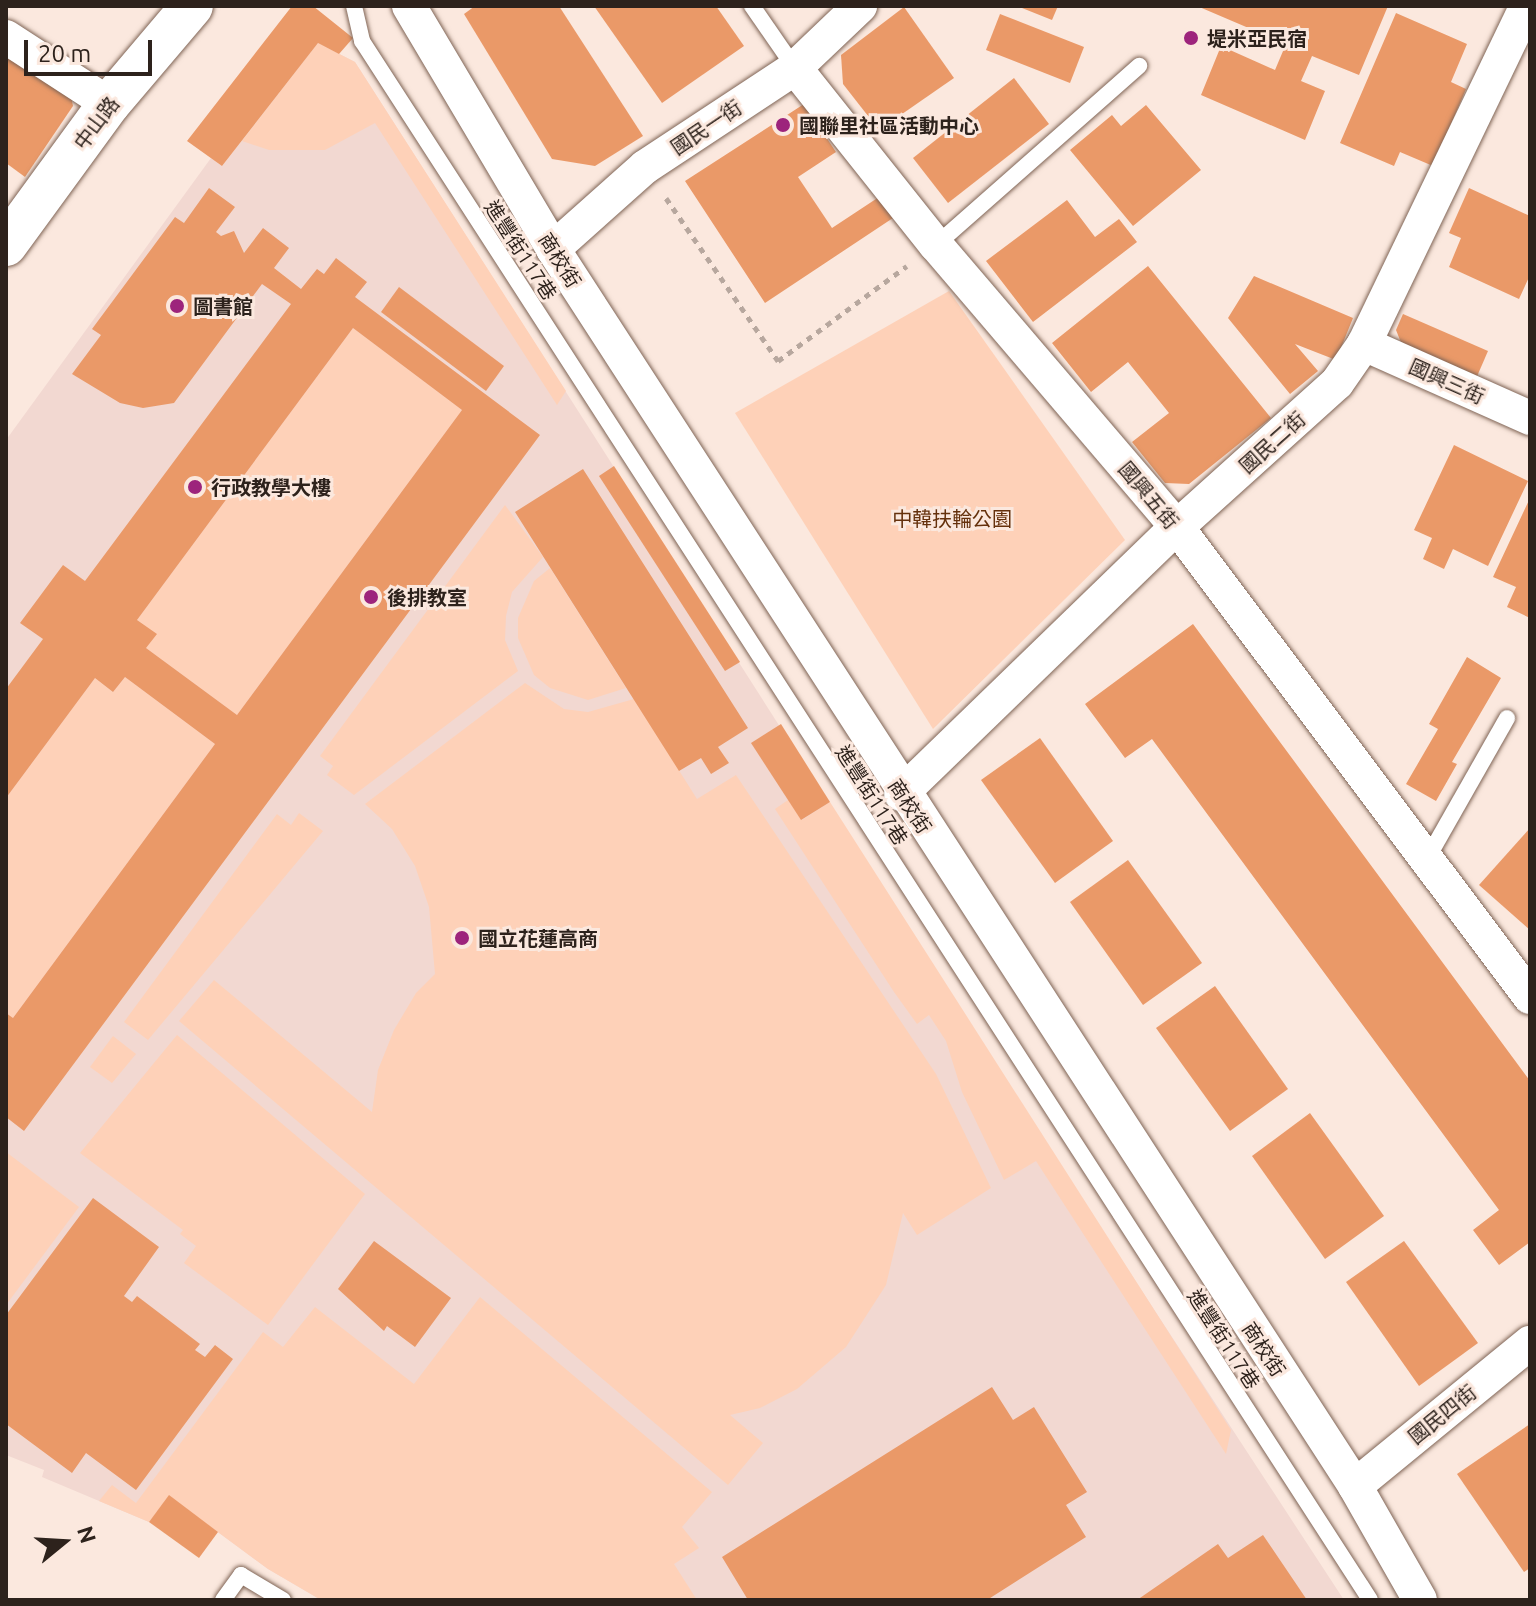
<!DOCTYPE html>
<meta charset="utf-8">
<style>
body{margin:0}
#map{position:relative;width:1536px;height:1606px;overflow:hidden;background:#fbe8de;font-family:Ubuntu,"Noto Sans TC",sans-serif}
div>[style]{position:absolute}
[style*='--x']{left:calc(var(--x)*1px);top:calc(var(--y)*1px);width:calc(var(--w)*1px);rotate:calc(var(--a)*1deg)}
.education>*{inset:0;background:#f2d8d1}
.green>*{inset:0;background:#fed1b8}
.building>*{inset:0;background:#ea9968}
.path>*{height:5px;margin-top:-2.5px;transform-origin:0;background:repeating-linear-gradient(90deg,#b7a79e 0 6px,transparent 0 12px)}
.roads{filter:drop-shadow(0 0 2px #7f6455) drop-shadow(0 0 2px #7f6455)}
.service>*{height:16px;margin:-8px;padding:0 8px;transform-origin:8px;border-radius:8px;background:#fff}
.minor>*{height:34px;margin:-17px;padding:0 17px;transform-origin:17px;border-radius:17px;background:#fff}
.tertiary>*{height:42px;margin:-21px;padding:0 21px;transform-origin:21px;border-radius:21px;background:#fff}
.dots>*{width:22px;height:22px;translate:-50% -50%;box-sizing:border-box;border:4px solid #fbe8de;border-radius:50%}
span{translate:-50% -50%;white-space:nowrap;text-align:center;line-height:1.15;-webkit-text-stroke:6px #fbe8de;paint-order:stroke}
.poi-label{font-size:20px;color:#2d221c;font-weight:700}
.left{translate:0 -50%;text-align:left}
.street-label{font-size:20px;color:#2d221c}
.park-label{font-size:20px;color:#65310c}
.frame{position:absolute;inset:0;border:8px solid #2d221c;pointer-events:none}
.north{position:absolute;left:24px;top:1502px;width:80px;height:80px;-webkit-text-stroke:6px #fbe8de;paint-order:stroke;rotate:72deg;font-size:22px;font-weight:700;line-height:32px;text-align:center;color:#2d221c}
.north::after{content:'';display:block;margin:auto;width:28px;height:36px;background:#2d221c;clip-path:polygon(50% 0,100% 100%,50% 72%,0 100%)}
.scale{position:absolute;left:24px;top:40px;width:128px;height:36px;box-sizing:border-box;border:4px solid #2d221c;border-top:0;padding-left:10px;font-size:24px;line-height:28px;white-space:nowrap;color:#2d221c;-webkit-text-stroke:6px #fbe8de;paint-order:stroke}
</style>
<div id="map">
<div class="education">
<div style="clip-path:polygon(318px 43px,355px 62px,1085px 1204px,1344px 1600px,321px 1600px,268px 1569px,169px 1496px,149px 1522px,42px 1477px,44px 1470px,6px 1455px,6px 440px,211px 158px,222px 166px)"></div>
</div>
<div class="green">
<div style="clip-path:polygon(318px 43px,355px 62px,566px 391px,557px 405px,375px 123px,325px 150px,269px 150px,242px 141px)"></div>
<div style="clip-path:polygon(949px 291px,1125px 540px,933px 729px,735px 413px)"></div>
<div style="clip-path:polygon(353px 328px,462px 410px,237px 715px,146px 648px,156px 634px,137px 620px)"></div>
<div style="clip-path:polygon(505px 505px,543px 557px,512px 592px,506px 616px,505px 640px,518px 671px,354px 795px,327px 775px,333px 766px,320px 756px)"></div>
<div style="clip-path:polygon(550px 568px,626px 688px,588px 700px,550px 688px,534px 675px,518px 638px,518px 618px,534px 581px)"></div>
<div style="clip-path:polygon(125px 677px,215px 744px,13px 1018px,6px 1013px,6px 798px,95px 678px,113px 692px)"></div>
<div style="clip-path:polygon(525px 683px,564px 709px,588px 712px,634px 699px,697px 799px,736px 775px,936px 1074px,991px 1188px,917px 1235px,903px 1213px,886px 1285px,846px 1347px,797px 1389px,760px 1408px,730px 1415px,763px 1443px,728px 1485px,179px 1021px,214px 980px,372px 1112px,378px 1070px,394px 1030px,416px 993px,435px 974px,429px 907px,415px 866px,392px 829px,365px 804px)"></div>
<div style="clip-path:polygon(788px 800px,802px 820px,830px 802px,1231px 1430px,1226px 1454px,1036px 1161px,1004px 1180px,962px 1092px,946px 1041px,929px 1015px,917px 1024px,894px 992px,775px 809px)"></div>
<div style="clip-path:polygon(299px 813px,323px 831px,148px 1040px,124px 1022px,277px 814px,291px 825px)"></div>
<div style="clip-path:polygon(177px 1035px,365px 1194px,268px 1325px,184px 1263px,196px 1246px,180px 1234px,183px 1230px,80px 1153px)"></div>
<div style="clip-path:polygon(113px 1036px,136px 1054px,112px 1083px,90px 1067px)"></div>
<div style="clip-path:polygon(6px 1152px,79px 1207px,6px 1305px)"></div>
<div style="clip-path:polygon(480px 1297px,712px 1492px,682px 1527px,699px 1548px,674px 1564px,697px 1600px,321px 1600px,268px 1569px,169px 1496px,149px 1522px,99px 1501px,112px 1485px,136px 1503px,263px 1332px,283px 1347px,315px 1307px,414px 1384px)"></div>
</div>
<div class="building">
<div style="clip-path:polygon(292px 6px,313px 6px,353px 38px,339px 54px,318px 43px,222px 166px,187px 141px)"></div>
<div style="clip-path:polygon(475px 6px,559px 6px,643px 136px,595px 166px,552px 159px,464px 14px)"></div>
<div style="clip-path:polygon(594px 6px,716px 6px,744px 46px,662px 103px)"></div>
<div style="clip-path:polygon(1017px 6px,1058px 6px,1052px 20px)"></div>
<div style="clip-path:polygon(1197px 6px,1388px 6px,1359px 75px,1312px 56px,1301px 81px,1325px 91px,1305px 140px,1201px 95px,1221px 46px,1275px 70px,1286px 44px)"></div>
<div style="clip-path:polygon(904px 7px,954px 78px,879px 130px,843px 84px,841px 55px)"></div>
<div style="clip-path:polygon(1396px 13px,1467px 44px,1451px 82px,1466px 89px,1433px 166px,1400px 152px,1394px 166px,1340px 143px)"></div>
<div style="clip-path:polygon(1000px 14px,1084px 47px,1070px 83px,986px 50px)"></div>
<div style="clip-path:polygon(6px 50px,70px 92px,73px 106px,25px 177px,6px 163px)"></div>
<div style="clip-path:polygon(1014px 78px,1049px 124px,948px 203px,913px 158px)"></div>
<div style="clip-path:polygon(804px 104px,836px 152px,798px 177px,832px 228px,879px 197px,893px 218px,765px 303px,685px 181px)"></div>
<div style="clip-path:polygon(1146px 105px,1201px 170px,1133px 226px,1070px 150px,1112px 115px,1121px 126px)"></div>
<div style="clip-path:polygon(evenodd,209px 188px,235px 207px,216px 232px,221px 236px,234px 231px,244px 253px,263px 228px,289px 248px,274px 268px,301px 289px,317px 269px,324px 274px,336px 258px,367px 282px,355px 297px,540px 435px,24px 1131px,6px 1117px,6px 1013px,13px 1018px,215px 744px,125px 677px,113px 692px,95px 678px,6px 798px,6px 689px,43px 639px,20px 623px,63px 565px,85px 581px,291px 304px,262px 284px,174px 403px,143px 408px,120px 403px,72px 374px,101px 335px,92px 329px,175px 217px,184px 223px,209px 188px,353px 328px,462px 410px,237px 715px,146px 648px,157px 634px,137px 620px,353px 328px)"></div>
<div style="clip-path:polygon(1469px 188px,1530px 216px,1530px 275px,1519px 299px,1449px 267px,1461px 238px,1449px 233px)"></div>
<div style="clip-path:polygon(1067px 200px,1095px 237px,1119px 219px,1137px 242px,1033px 322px,986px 261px)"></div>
<div style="clip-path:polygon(1148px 266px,1271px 418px,1189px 484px,1165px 483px,1132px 442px,1169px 413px,1128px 362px,1091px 392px,1052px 343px)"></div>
<div style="clip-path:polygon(1254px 276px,1353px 318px,1336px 360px,1295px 344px,1318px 371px,1290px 394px,1228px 318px)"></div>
<div style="clip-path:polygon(399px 287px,504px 366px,486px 391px,381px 312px)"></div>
<div style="clip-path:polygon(1403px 314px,1488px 351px,1475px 381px,1404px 350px,1396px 330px)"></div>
<div style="clip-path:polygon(1454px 445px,1528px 481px,1488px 566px,1453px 549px,1444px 569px,1423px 559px,1432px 538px,1414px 530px)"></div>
<div style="clip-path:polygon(614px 466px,740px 662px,725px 671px,599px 476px)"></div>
<div style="clip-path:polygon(583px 469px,748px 728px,718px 747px,729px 763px,711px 774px,701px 758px,679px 771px,515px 512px)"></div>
<div style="clip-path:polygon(1530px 498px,1530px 618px,1507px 607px,1516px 587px,1493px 577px)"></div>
<div style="clip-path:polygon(1193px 624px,1530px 1081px,1530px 1242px,1499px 1265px,1473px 1230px,1499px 1210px,1152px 739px,1125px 758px,1085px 704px)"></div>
<div style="clip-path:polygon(1467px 657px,1501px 678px,1452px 762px,1457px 764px,1436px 801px,1406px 784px,1438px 729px,1429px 724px)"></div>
<div style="clip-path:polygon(781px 724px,830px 802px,801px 820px,751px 743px)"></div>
<div style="clip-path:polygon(1040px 738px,1113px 841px,1055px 883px,981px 780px)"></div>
<div style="clip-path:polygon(1530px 828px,1530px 930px,1479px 885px)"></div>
<div style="clip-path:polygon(1128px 860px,1202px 963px,1143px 1005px,1070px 902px)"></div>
<div style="clip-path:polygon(1215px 986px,1288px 1089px,1230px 1131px,1156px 1028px)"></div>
<div style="clip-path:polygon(1310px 1113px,1384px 1216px,1325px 1259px,1252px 1156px)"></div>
<div style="clip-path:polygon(93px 1198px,159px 1247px,124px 1296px,132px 1302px,137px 1296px,200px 1344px,195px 1350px,205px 1357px,215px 1345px,233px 1359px,136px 1490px,86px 1453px,72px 1473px,6px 1424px,6px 1315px)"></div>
<div style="clip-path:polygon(374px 1241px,451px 1298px,415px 1347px,387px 1326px,384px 1331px,338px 1289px)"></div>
<div style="clip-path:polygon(1404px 1241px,1478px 1343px,1419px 1386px,1346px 1282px)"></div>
<div style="clip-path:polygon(992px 1387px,1013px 1420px,1034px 1407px,1087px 1492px,1066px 1505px,1086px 1537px,987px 1600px,748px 1600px,722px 1557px)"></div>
<div style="clip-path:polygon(1530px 1424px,1530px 1568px,1524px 1572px,1457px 1474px)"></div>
<div style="clip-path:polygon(169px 1495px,218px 1532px,199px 1558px,149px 1522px)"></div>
<div style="clip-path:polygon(1263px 1535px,1307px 1600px,1137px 1600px,1218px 1544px,1228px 1558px)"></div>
</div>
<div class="path">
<div style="--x:666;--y:198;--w:198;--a:55.5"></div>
<div style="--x:778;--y:361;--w:160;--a:-36.4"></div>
</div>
<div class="roads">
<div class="service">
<div style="--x:354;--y:6;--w:36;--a:77"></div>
<div style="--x:362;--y:41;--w:1856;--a:57.11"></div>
<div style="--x:752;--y:6;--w:75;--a:55.3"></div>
<div style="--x:936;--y:245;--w:271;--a:-41.4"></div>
<div style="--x:1427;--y:859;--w:162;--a:-60.4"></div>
<div style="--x:223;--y:1600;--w:31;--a:-54"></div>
<div style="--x:241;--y:1575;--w:49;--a:30.8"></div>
</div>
<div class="minor">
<div style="--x:409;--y:6;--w:282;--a:59.3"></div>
<div style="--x:553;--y:249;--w:1474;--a:57.04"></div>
<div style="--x:1355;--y:1486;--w:131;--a:60.3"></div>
<div style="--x:6;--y:37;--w:123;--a:33"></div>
<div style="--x:795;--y:68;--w:226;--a:51.5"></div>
<div style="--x:936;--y:245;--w:371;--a:49.5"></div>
<div style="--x:1177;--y:527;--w:588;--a:53.09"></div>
<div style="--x:553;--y:249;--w:123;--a:-41.7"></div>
<div style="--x:645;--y:167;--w:180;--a:-33.4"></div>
<div style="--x:795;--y:68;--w:90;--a:-43.6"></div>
<div style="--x:1364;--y:344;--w:182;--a:24"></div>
<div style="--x:901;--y:794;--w:384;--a:-44.1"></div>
<div style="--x:1177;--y:527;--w:215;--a:-42"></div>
<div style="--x:1337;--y:383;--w:47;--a:-55.3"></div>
<div style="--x:1364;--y:344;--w:375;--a:-64.3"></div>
<div style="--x:1355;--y:1486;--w:226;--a:-39.3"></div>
</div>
<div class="tertiary">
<div style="--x:6;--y:245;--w:175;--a:-53.9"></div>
<div style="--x:109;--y:104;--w:128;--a:-49.7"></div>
</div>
</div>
<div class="dots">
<div style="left:1191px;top:38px;background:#9d247c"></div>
<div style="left:783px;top:125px;background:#9d247c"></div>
<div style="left:177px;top:306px;background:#9d247c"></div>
<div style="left:195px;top:487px;background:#9d247c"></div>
<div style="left:371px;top:597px;background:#9d247c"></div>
<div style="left:462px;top:938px;background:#9d247c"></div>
</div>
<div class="poi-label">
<span class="left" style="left:1207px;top:38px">堤米亞民宿</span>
<span class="left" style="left:799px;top:125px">國聯里社區活動中心</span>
<span class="left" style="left:193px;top:306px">圖書館</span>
<span class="left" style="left:211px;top:487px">行政教學大樓</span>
<span class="left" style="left:387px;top:597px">後排教室</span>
<span class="left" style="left:478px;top:938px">國立花蓮高商</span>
</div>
<div class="street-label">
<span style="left:96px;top:123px;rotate:-53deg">中山路</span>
<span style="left:706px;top:127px;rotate:-34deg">國民一街</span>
<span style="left:521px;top:250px;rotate:57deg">進豐街117巷</span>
<span style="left:560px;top:260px;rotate:58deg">商校街</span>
<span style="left:1447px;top:381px;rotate:24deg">國興三街</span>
<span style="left:1272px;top:442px;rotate:-42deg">國民二街</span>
<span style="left:1149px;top:495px;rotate:50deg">國興五街</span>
<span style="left:872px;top:795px;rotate:57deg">進豐街117巷</span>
<span style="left:910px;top:806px;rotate:57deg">商校街</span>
<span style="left:1224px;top:1339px;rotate:57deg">進豐街117巷</span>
<span style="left:1264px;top:1349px;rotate:57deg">商校街</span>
<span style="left:1442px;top:1414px;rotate:-39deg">國民四街</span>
</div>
<div class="park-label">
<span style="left:952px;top:518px">中韓扶輪公園</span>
</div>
<div class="frame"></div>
<div class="north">N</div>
<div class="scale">20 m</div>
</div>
